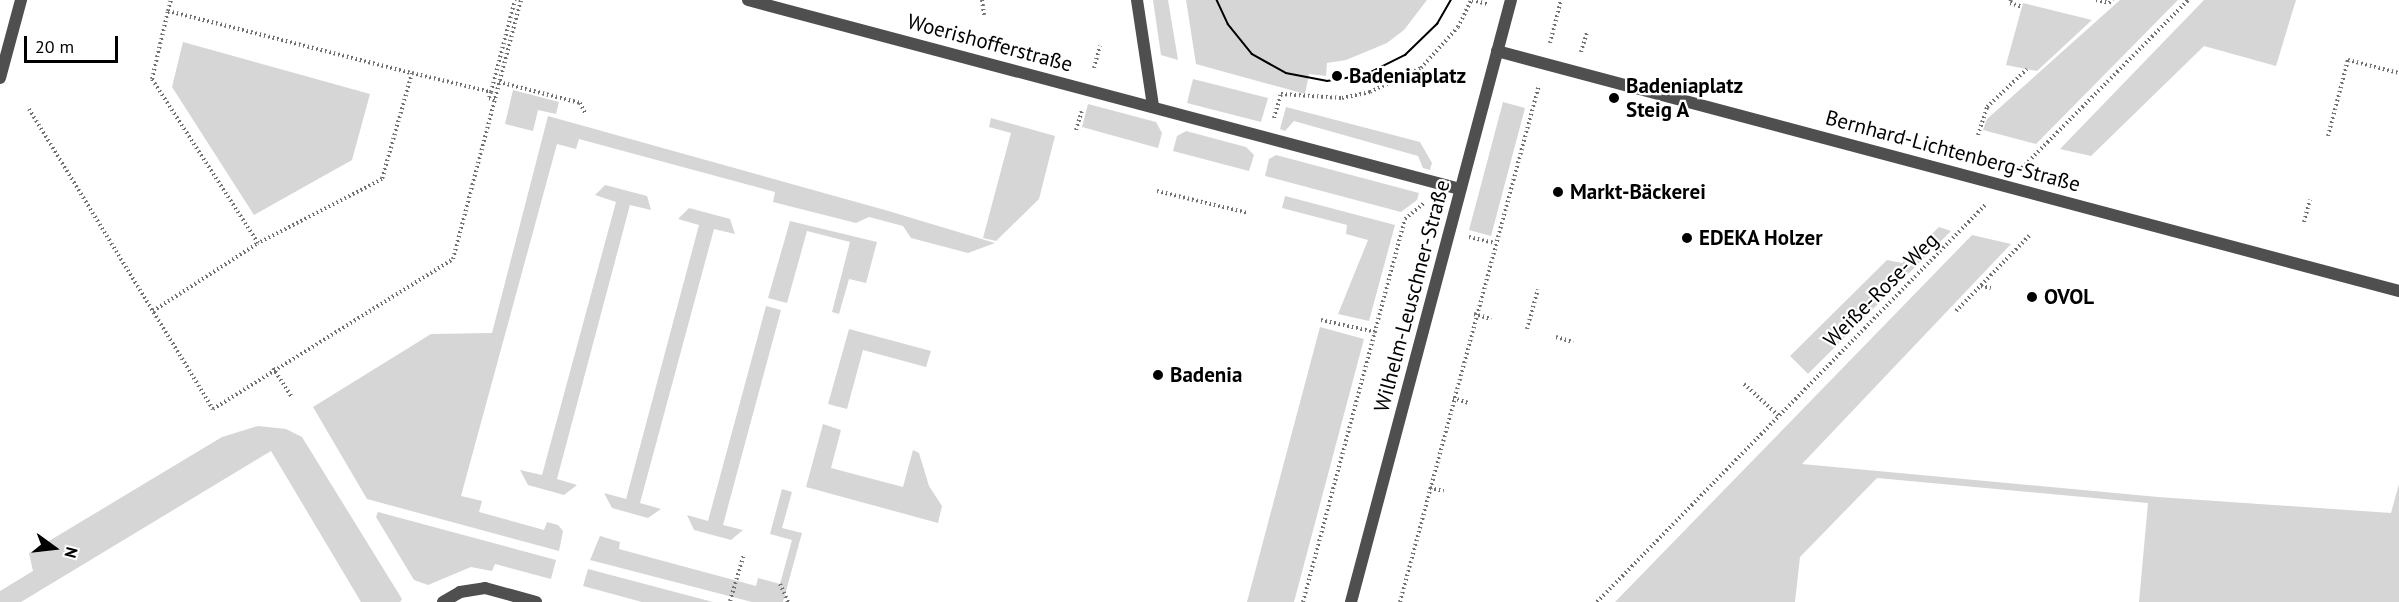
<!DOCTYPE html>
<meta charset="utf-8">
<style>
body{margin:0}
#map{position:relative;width:2399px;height:602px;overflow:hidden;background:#fff;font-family:"PT Sans",sans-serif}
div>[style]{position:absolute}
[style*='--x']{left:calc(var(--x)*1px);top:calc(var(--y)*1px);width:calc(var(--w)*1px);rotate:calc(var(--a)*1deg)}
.green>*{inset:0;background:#d6d6d6}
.path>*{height:4px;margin-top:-2px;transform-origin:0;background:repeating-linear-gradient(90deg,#717171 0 1.5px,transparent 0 4.5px)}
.minor>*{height:12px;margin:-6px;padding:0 6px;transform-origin:6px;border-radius:6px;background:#4f4f4f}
.tertiary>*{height:12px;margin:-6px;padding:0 6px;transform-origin:6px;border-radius:6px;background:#4f4f4f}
.tram>*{height:1.5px;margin:-0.75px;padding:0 0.75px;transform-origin:0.75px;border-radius:0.75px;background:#000}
.dots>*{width:16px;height:16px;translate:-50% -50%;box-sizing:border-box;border:3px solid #fff;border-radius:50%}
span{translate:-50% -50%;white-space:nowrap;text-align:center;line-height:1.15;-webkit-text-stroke:4.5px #fff;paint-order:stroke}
.street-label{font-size:21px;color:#000}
.poi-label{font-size:21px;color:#000;font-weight:700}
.left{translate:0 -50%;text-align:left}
.north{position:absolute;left:24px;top:518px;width:60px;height:60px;-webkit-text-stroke:4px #fff;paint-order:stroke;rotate:105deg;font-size:16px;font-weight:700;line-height:24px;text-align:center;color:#000}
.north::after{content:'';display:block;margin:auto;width:21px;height:27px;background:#000;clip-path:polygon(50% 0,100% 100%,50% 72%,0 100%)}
.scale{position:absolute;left:24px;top:36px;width:94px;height:27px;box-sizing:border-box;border:3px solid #000;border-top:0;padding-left:8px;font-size:18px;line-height:21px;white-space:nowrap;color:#000;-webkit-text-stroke:4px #fff;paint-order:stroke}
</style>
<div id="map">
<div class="green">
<div style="clip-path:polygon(1153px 0,1168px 0,1178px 60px,1161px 55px)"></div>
<div style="clip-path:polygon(1186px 0,1427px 0,1404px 30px,1387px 43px,1346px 60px,1327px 63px,1326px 76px,1309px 74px,1305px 94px,1196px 64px)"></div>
<div style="clip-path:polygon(2120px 0,2178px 0,2036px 144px,1983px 130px,1987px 119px)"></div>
<div style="clip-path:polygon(2204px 0,2296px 0,2276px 66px,2204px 46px,2091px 156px,2060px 149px)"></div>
<div style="clip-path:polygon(2023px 3px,2092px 20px,2037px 71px,2006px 65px)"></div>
<div style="clip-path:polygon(183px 42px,370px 94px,352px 160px,254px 215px,172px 87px)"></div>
<div style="clip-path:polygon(1193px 79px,1268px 98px,1261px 122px,1187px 103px)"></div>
<div style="clip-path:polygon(513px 90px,559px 102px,556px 114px,538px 110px,533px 131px,505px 124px)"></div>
<div style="clip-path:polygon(1503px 102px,1525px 108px,1491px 236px,1469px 230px)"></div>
<div style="clip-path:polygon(1088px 104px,1156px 122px,1162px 133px,1158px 148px,1082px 127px)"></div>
<div style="clip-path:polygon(1286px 107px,1420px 142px,1432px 163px,1430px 170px,1423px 168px,1418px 156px,1294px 121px,1285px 131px,1280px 129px)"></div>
<div style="clip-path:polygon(548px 116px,885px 210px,995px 243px,968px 253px,911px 238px,903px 226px,869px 217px,856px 223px,773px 202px,775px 192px,579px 139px,576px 149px,557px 144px,461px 496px,482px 501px,479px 512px,544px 530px,547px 522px,558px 525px,563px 531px,559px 551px,367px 499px,313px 407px,431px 334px,492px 333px)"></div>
<div style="clip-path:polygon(991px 118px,1055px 136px,1039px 199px,996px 241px,983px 238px,1011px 133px,989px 127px)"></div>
<div style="clip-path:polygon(1186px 131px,1246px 147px,1254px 155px,1249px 171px,1173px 151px,1177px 136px)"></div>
<div style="clip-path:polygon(1276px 155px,1419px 193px,1417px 200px,1401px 212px,1265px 176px,1269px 159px)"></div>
<div style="clip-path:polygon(605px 185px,647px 196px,651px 210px,630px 205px,557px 479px,577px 485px,564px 495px,528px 485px,520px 470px,542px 475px,616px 202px,595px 195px)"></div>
<div style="clip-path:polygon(1285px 196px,1395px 225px,1369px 321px,1338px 314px,1368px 240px,1346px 234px,1347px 225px,1282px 208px)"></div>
<div style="clip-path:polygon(689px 208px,730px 219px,735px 234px,714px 229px,640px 503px,661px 509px,648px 518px,612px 508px,604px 493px,626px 499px,699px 225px,678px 219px)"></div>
<div style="clip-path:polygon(790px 221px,877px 242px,866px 283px,849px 279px,839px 314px,832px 312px,850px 242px,807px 231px,787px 303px,768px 298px)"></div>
<div style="clip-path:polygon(1939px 227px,1951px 231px,1808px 374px,1790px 356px,1887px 260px,1902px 263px)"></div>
<div style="clip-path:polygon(1972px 235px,2011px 244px,1802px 464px,2158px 497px,2391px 513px,2399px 484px,2399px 602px,2139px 602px,2148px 503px,1877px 478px,1800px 557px,1795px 602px,1615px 602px)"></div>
<div style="clip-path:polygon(766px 306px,781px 310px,723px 525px,743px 530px,731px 540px,694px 530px,687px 515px,708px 521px)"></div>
<div style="clip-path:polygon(1320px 327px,1364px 339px,1294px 602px,1247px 602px)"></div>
<div style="clip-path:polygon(849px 329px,931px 351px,926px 367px,863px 350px,847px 409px,828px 404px)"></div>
<div style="clip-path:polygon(823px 424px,841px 430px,831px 468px,903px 487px,913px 450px,919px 453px,929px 486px,942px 506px,938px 523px,806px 487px)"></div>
<div style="clip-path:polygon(258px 426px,286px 429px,302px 437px,402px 599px,400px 602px,361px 602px,271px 451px,21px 602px,0 602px,0 591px,33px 571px,29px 553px,222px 437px)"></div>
<div style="clip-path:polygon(782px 489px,792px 492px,782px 528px,802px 533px,783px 602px,752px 602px,590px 560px,600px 536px,620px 542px,619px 549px,756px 586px,758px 578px,780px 584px,792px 540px,770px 534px)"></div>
<div style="clip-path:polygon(378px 512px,556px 560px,551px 579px,495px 564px,492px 571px,471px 567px,428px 585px,414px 580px,376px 517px)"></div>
<div style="clip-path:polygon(588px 569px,713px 602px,642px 602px,583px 586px)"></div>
</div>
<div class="path">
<div style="--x:982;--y:0;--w:15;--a:82"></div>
<div style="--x:1472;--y:0;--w:16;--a:15"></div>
<div style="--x:2011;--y:0;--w:3;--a:108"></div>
<div style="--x:2010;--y:3;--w:13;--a:18"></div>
<div style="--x:2096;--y:0;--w:13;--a:13"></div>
<div style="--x:2109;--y:3;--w:5;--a:-37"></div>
<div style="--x:168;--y:11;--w:252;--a:14.3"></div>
<div style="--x:412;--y:73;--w:110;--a:105.8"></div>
<div style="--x:382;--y:179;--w:140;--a:152.7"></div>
<div style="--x:258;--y:243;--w:195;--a:-122.9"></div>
<div style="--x:152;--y:79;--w:70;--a:-76.8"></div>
<div style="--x:168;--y:11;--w:11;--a:-75"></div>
<div style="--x:1550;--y:43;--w:44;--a:-75.7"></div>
<div style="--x:1581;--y:52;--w:21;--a:-73"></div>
<div style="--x:1094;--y:68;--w:23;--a:-75"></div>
<div style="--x:412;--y:73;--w:81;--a:13.5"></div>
<div style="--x:491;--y:92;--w:95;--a:-75.4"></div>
<div style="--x:499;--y:82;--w:84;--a:14.5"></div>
<div style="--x:580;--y:103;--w:11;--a:63"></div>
<div style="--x:491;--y:92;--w:6;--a:108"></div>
<div style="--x:489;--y:98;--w:6;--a:18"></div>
<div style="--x:29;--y:109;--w:352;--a:58.5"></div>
<div style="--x:213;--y:409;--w:283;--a:-32"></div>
<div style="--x:453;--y:259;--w:268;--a:-75.3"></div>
<div style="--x:1274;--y:118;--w:25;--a:-74"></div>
<div style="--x:1281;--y:94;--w:61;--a:3.8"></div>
<div style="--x:1342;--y:98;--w:29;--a:-12"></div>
<div style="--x:1370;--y:92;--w:56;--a:-25.2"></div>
<div style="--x:1421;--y:68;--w:55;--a:-47.9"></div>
<div style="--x:1458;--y:27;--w:30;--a:-64"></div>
<div style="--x:1076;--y:130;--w:21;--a:-73"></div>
<div style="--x:1978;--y:135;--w:29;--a:-72"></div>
<div style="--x:1987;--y:107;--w:55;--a:-43.5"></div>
<div style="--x:2328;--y:136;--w:79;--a:-75.3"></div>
<div style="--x:2348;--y:60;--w:53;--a:14.3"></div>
<div style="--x:2022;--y:168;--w:236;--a:-45.3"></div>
<div style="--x:1157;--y:191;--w:94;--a:13.6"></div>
<div style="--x:2304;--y:222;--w:23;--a:-75"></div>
<div style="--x:1469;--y:237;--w:26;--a:13"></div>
<div style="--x:1981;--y:286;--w:10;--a:11"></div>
<div style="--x:153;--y:311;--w:125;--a:-32.9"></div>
<div style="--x:1956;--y:311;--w:106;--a:-45.8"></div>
<div style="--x:1474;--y:314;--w:18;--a:16"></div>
<div style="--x:1321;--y:320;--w:55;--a:12.5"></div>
<div style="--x:1527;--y:329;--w:41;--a:-74.6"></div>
<div style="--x:1556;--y:337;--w:18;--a:16"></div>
<div style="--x:273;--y:368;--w:35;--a:57"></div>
<div style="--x:1744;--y:384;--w:47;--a:42.4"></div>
<div style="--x:1453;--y:398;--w:16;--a:18"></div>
<div style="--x:1430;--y:488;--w:14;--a:12"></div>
<div style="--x:780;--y:584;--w:20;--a:66"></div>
<div style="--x:730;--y:601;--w:49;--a:-73.4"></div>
<div style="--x:1303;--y:602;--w:396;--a:-75.1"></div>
<div style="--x:1405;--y:219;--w:25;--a:-40"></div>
<div style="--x:1400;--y:602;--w:535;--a:-74.95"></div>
<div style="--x:1597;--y:602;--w:558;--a:-45.65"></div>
</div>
<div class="minor">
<div style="--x:748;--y:0;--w:737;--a:14.87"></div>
<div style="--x:1137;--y:0;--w:107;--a:81.4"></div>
<div style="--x:1497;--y:51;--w:933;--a:14.9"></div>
<div style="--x:0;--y:78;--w:81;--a:-74.9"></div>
<div style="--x:443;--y:602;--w:20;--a:-30"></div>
<div style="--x:460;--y:592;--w:25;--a:-9"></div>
<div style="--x:485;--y:588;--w:53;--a:15.4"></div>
</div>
<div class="tertiary">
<div style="--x:1351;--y:602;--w:623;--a:-75.12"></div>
</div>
<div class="tram">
<div style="--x:1217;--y:0;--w:26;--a:65"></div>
<div style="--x:1228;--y:24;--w:38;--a:51"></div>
<div style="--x:1252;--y:54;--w:39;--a:29"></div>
<div style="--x:1286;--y:73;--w:42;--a:11"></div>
<div style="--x:1327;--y:81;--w:38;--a:-9"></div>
<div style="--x:1365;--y:75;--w:45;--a:-26.6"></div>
<div style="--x:1405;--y:55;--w:45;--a:-44.1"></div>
<div style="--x:1437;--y:24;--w:28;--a:-60"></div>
</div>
<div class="dots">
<div style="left:1337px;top:76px;background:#000"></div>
<div style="left:1614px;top:98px;background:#000"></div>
<div style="left:1558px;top:192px;background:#000"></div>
<div style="left:1687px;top:238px;background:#000"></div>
<div style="left:2032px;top:297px;background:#000"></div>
<div style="left:1158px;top:375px;background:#000"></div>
</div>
<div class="street-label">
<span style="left:990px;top:43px;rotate:15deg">Woerishofferstraße</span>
<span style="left:1953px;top:151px;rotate:15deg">Bernhard-Lichtenberg-Straße</span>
<span style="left:1881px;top:290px;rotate:-45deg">Weiße-Rose-Weg</span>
<span style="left:1412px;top:296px;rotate:-75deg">Wilhelm-Leuschner-Straße</span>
</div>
<div class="poi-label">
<span class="left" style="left:1349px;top:76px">Badeniaplatz</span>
<span class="left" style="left:1626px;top:98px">Badeniaplatz<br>Steig A</span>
<span class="left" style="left:1570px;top:192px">Markt-Bäckerei</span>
<span class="left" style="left:1699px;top:238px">EDEKA Holzer</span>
<span class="left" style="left:2044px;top:297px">OVOL</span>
<span class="left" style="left:1170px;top:375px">Badenia</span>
</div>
<div class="north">N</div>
<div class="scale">20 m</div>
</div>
